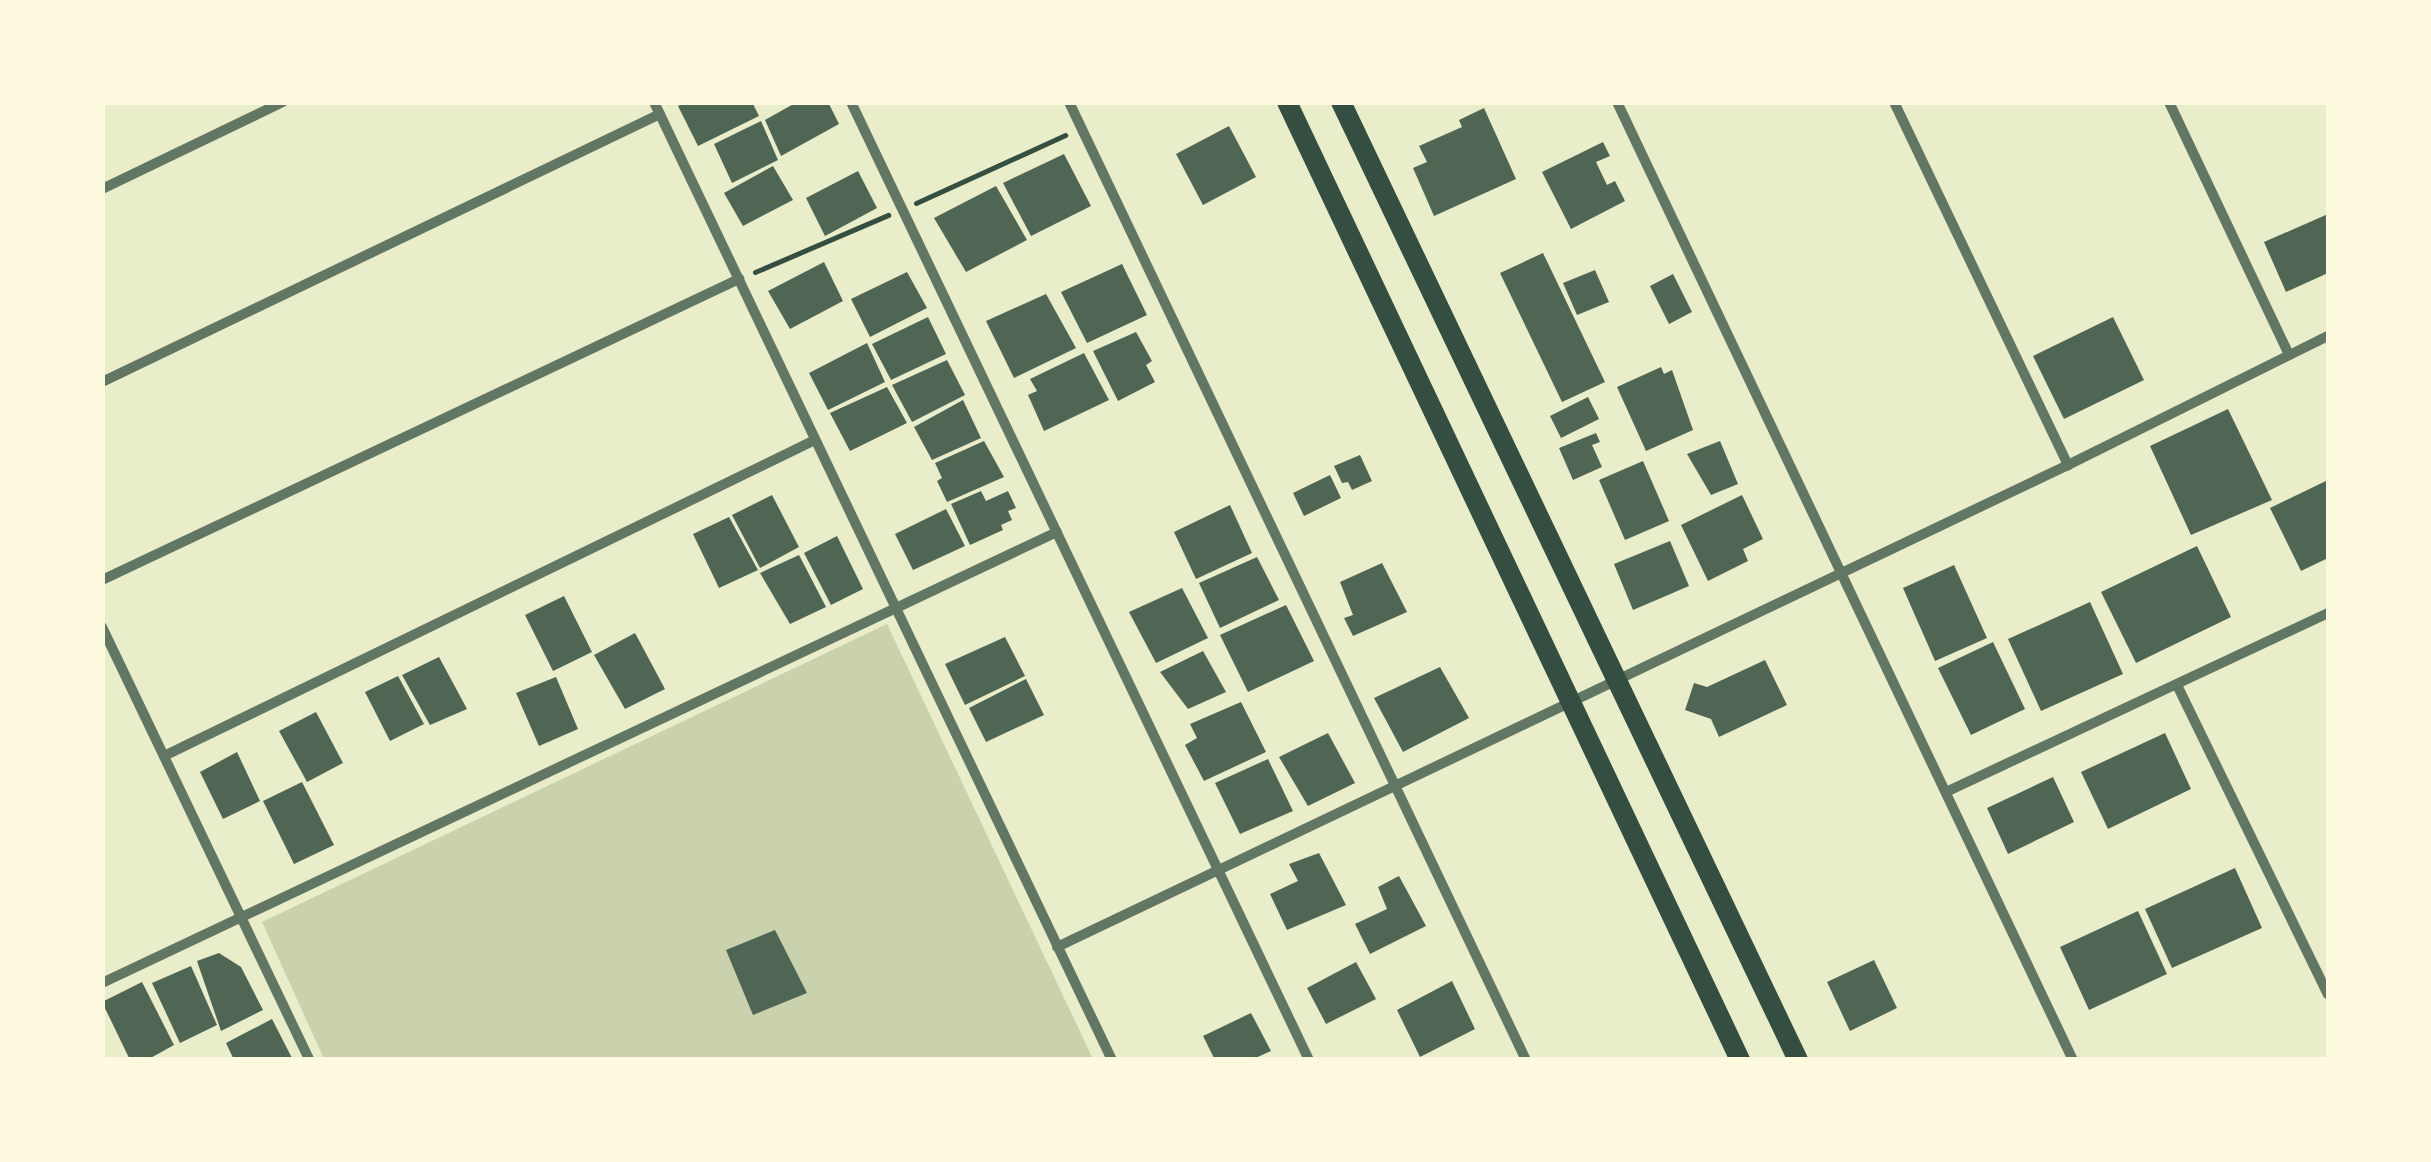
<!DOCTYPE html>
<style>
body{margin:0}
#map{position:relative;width:2431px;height:1162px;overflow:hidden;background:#e9edc9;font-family:Inter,sans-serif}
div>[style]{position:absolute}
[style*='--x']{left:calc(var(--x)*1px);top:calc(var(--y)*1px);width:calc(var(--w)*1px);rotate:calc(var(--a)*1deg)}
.green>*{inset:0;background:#cad2ad}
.building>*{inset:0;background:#4f6655}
.path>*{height:5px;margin:-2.5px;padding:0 2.5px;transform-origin:2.5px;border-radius:2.5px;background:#344e41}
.minor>*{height:10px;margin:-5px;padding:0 5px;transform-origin:5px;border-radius:5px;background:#617663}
.primary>*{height:20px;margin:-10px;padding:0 10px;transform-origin:10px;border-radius:10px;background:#344e41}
span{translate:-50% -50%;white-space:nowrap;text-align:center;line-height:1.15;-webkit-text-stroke:10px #fefae0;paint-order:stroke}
.frame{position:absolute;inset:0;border:105px solid #fefae0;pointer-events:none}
</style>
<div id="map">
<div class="green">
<div style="clip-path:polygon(887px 624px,1093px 1059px,324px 1059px,262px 922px)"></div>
</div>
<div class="building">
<div style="clip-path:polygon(686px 102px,752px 102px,759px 116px,698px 146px,678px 106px)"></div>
<div style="clip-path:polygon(797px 102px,828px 102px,839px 124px,781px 156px,765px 120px)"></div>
<div style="clip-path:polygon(1484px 108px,1516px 179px,1434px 216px,1413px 168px,1427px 162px,1419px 146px,1462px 127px,1459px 120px)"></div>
<div style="clip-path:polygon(761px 121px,778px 160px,732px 183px,714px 144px)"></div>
<div style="clip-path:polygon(1229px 126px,1256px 177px,1203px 205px,1176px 154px)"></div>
<div style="clip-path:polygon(1603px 142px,1610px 156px,1596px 162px,1607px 185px,1615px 181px,1625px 201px,1571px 229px,1542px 172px)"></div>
<div style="clip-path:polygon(1064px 154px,1091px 206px,1031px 236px,1003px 183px)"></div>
<div style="clip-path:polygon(773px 166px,793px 200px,743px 226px,724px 193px)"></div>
<div style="clip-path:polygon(858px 171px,877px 208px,825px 236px,806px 198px)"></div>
<div style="clip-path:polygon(996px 186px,1027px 240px,966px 272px,934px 218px)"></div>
<div style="clip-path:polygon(2328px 214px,2328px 273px,2286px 292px,2264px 242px)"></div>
<div style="clip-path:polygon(1543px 253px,1605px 382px,1562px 402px,1500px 273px)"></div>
<div style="clip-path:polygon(824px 262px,843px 301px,790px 329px,768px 291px)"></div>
<div style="clip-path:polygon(1122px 264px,1147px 315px,1087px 343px,1061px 292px)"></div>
<div style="clip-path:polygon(1595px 270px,1609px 302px,1577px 315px,1563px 283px)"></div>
<div style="clip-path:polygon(907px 272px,927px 308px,870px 337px,851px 299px)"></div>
<div style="clip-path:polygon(1673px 274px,1692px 312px,1669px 324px,1650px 286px)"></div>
<div style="clip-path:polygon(1046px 294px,1076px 348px,1014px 378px,986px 321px)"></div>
<div style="clip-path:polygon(928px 317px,946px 354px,891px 380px,872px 344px)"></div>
<div style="clip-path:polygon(2113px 317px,2144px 380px,2064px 419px,2033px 356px)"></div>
<div style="clip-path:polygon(1136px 332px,1152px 361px,1146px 365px,1155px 382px,1118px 401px,1093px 351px)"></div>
<div style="clip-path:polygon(867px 343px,885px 382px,828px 410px,809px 373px)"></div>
<div style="clip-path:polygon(1084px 353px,1109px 400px,1044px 431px,1028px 395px,1037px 391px,1030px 379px)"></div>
<div style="clip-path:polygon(947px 360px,965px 395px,912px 422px,892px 385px)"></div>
<div style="clip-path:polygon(1661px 367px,1664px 374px,1672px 370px,1693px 430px,1646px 451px,1617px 387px)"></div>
<div style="clip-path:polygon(887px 387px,907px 423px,850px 451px,830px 413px)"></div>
<div style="clip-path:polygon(1588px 397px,1599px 419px,1561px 438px,1550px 416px)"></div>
<div style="clip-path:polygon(963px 400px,981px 438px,932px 460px,914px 427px)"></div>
<div style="clip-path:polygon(2228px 409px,2272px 500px,2191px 535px,2150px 446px)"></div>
<div style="clip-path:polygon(1596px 433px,1600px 442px,1592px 445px,1602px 467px,1573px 480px,1559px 448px)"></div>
<div style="clip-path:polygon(984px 441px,1004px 477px,947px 502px,937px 481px,942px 478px,935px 463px)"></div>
<div style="clip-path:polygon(1720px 441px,1738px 484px,1711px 495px,1687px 454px)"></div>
<div style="clip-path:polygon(1360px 455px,1372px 481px,1352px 490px,1348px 482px,1342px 483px,1334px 466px)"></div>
<div style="clip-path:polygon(1643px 461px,1669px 521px,1625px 540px,1599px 480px)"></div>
<div style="clip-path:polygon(1330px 475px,1341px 498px,1304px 516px,1293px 493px)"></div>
<div style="clip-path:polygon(2328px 480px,2328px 558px,2301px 571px,2270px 508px)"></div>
<div style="clip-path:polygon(981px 491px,986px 501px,1008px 491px,1016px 508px,1008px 511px,1012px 520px,1001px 525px,1003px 530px,970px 545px,951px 504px)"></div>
<div style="clip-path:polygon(772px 495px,799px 547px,760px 568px,732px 515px)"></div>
<div style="clip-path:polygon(1742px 495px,1763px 539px,1743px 549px,1748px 561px,1708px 581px,1681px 525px)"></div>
<div style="clip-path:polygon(1230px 505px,1252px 553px,1196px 579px,1174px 532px)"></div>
<div style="clip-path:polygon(946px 509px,965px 546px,913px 570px,895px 534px)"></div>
<div style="clip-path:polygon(729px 517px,758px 570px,719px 588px,693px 534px)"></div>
<div style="clip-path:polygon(837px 536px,863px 589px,831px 605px,804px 553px)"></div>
<div style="clip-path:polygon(1670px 541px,1689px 586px,1633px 610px,1614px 564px)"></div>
<div style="clip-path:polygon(2197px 546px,2231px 617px,2136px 663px,2101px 592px)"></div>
<div style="clip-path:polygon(799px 555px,826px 607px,790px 624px,760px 573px)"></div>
<div style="clip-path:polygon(1257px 557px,1279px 600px,1220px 628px,1199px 583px)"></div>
<div style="clip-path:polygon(1382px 563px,1407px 612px,1353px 636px,1344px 618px,1353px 615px,1340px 582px)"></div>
<div style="clip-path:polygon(1954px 565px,1987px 638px,1935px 661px,1903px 588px)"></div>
<div style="clip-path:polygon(1182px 588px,1208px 638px,1156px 663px,1129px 612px)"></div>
<div style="clip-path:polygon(564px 596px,592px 652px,553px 671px,525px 615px)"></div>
<div style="clip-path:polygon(2090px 602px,2123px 674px,2041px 711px,2008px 639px)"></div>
<div style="clip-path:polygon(1286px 605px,1314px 661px,1248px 692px,1220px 635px)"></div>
<div style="clip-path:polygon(635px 633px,665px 689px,625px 709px,594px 655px)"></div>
<div style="clip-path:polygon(1005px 637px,1025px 676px,965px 705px,945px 664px)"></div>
<div style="clip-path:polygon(1993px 642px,2025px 709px,1971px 735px,1938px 668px)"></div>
<div style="clip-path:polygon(1203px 651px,1226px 692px,1188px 709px,1160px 672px)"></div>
<div style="clip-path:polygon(439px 657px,467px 709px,430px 725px,402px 675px)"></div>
<div style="clip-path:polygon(1765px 660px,1787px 705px,1719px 737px,1711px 719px,1685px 710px,1694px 683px,1707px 687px)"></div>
<div style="clip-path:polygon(1440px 667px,1469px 718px,1403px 752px,1374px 698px)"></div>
<div style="clip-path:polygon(398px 676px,424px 724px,390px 741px,365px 692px)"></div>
<div style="clip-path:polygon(556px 677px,578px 729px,539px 746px,516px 693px)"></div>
<div style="clip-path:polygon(1026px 679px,1044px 715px,986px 742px,969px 708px)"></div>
<div style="clip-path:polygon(1241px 702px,1266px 752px,1204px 781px,1185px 745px,1197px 738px,1190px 724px)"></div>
<div style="clip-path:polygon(316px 712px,343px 763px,307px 782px,279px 731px)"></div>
<div style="clip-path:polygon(1328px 733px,1355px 783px,1308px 806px,1279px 757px)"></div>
<div style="clip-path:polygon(2165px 733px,2191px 789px,2108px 829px,2081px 772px)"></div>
<div style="clip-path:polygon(237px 752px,260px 801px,223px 819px,200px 772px)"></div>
<div style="clip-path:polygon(1268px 759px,1293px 811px,1240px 834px,1215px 783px)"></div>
<div style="clip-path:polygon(2053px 777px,2074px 822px,2008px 854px,1987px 808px)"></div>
<div style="clip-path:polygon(302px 782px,334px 845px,294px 864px,263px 801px)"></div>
<div style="clip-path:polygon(1319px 853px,1346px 905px,1287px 930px,1270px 894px,1298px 881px,1289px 864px)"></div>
<div style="clip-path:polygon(2235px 868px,2262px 928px,2172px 968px,2145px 909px)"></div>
<div style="clip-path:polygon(1399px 876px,1426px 926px,1370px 954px,1355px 924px,1387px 909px,1378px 887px)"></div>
<div style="clip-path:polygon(2138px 911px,2167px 974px,2089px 1010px,2060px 947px)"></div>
<div style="clip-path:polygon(775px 930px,807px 993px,753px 1015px,726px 950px)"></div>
<div style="clip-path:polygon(219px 953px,241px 967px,263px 1010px,221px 1031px,197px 961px)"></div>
<div style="clip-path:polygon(1874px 960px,1897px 1008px,1850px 1031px,1827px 982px)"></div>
<div style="clip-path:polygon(1356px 962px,1376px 999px,1326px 1024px,1307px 988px)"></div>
<div style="clip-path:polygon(191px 966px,217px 1025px,180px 1043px,152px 983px)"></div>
<div style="clip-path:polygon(1452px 981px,1475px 1029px,1420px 1057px,1397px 1010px)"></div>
<div style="clip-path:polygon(142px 982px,174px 1045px,147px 1060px,130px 1060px,102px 1002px)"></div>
<div style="clip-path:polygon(1251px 1013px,1271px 1051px,1251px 1060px,1215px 1060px,1203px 1036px)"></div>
<div style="clip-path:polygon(272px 1019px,293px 1060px,234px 1060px,226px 1043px)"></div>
</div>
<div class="path">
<div style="--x:916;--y:203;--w:164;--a:-24.5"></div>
<div style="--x:755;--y:272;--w:145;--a:-23.2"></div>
</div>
<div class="minor">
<div style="--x:654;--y:102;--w:1062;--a:64.45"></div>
<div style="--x:851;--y:102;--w:1062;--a:64.45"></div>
<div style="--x:1069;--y:102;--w:1061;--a:64.5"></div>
<div style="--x:1617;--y:102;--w:1061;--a:64.55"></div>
<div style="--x:1894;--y:102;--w:403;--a:64.4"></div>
<div style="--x:2169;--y:102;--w:280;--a:64.6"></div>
<div style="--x:102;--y:189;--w:201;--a:-25.7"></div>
<div style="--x:102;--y:382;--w:619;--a:-25.65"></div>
<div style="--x:102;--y:580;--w:705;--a:-25.29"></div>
<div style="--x:102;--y:627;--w:480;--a:64.4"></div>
<div style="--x:2177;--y:685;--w:344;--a:64"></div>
<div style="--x:164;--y:756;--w:724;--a:-25.89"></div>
<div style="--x:1946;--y:792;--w:422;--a:-25.1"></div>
<div style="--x:1057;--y:947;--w:1120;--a:-25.49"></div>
<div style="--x:2068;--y:465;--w:290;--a:-26.4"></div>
<div style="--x:102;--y:983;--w:1056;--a:-25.28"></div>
</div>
<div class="primary">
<div style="--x:1287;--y:102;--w:1060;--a:64.69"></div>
<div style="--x:1341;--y:102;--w:1061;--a:64.5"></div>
</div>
<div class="frame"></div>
</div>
